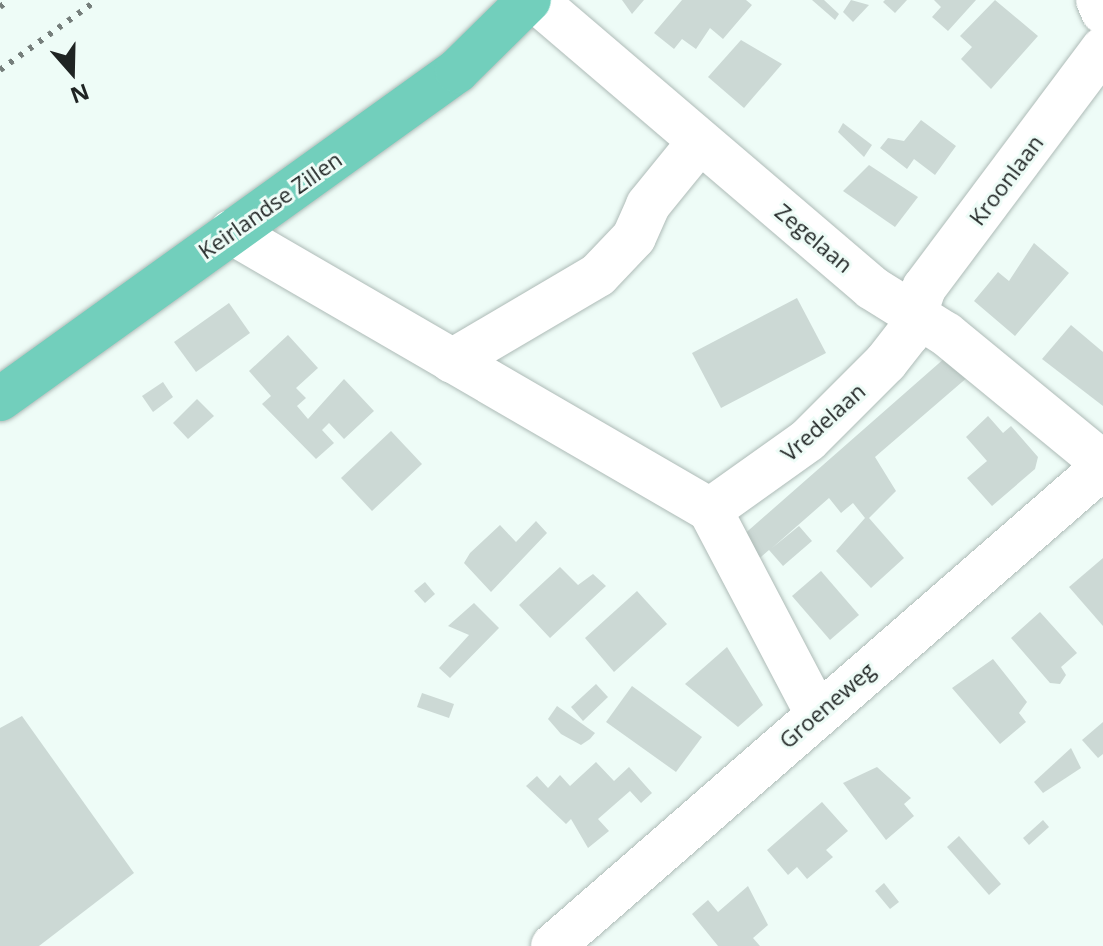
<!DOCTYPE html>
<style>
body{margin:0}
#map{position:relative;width:1103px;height:946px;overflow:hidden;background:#eefcf7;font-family:"Open Sans",sans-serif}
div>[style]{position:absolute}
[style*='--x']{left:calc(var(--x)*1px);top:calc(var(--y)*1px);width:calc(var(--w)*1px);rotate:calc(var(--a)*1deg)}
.building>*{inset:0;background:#ccd9d5}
.roads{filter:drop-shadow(0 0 2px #aebbb7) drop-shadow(0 0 2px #aebbb7)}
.minor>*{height:44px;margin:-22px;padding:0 22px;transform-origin:22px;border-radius:22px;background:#fff}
.major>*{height:44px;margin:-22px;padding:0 22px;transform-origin:22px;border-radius:22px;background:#72cfbc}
.rail>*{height:6px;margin-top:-3px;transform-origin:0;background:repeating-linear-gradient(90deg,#757e7b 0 4px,transparent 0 12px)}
span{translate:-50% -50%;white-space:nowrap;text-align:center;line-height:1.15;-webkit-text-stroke:6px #eefcf7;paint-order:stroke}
.street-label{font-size:22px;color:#1f2423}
.north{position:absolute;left:32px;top:32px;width:80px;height:80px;-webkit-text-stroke:6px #eefcf7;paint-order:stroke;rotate:160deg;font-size:22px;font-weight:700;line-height:32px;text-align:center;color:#1f2423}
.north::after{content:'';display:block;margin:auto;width:28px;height:36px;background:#1f2423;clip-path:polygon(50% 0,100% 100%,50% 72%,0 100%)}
</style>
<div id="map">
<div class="building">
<div style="clip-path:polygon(622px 0,644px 0,632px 14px)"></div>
<div style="clip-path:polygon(682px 0,746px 0,752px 5px,723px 39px,710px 28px,696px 49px,682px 39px,674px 49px,654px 33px)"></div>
<div style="clip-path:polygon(812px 0,824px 0,839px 14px,835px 20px)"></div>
<div style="clip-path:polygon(851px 0,869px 5px,853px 22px,843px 12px)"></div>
<div style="clip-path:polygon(907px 0,895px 13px,883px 2px,885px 0)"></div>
<div style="clip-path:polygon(934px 0,976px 0,948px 31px,932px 17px,941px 7px)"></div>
<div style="clip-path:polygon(995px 0,1038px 36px,991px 89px,961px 59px,972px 47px,960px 36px)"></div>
<div style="clip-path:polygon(741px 40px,782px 64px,744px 108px,708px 77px)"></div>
<div style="clip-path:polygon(921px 120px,956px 146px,935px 175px,914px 159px,907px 169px,880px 148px,888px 138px,904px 141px)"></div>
<div style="clip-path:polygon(843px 123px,872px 145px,864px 157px,838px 132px)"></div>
<div style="clip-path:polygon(869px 165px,918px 197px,895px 227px,843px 191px)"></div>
<div style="clip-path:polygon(1034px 243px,1069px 273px,1015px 336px,974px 301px,998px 272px,1009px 281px)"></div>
<div style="clip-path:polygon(797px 298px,826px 353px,721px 408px,692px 353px)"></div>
<div style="clip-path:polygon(229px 303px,250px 333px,196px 372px,174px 342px)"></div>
<div style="clip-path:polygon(1071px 325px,1103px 352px,1103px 406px,1042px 359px)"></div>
<div style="clip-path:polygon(288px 335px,318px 368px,296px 388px,306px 398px,297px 406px,308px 419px,344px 379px,374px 411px,344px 439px,329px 423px,322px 430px,334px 443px,316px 459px,262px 404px,271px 396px,249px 371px)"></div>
<div style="clip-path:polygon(946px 357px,969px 376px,875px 457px,896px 491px,869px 518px,904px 558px,871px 588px,836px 551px,865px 518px,853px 503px,841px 513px,829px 498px,772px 548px,799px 526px,812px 541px,783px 566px,769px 550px,754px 563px,741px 537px)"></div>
<div style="clip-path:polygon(163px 382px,173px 397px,153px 412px,142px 396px)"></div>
<div style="clip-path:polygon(197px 399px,214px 416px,188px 439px,173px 423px)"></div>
<div style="clip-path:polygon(988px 416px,1003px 433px,1011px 426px,1038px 457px,1035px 469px,992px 506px,967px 478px,987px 461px,966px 437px)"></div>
<div style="clip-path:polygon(391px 431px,422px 464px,372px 511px,341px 478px)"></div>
<div style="clip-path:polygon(536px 521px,547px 533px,491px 592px,464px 563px,470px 553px,500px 525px,516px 542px)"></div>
<div style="clip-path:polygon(1103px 558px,1103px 626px,1069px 587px)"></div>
<div style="clip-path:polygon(560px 567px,578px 585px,593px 574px,606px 586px,550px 638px,519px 605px)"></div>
<div style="clip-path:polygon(821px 571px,859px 615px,830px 640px,792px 596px)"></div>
<div style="clip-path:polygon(425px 582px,435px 594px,425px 603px,414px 591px)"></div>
<div style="clip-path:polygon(637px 591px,667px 624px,614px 672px,585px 638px)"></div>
<div style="clip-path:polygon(474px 603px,499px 628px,450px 678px,439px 668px,469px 635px,448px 626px)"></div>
<div style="clip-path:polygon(1040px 612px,1077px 653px,1061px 667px,1066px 675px,1060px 684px,1050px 683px,1011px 638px)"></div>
<div style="clip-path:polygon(727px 647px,763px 705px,738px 727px,685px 684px)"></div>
<div style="clip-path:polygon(993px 659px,1027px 702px,1019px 713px,1026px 722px,1000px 744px,952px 688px)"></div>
<div style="clip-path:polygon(596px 684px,608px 697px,583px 721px,571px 707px)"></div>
<div style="clip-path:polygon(632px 686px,702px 737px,676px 772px,606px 722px)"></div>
<div style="clip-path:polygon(422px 693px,454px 704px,449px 718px,417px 707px)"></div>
<div style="clip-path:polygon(557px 706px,595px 733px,590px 739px,581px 745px,561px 734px,548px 719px)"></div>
<div style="clip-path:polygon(22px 716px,134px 873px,39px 946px,0 946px,0 728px)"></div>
<div style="clip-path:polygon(1103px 722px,1103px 754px,1098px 758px,1082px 740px)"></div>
<div style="clip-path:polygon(1071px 748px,1081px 768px,1043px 793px,1034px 782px)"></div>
<div style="clip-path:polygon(596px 762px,614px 781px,629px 767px,652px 793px,641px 803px,630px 791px,598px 819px,609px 831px,588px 848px,571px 819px,566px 824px,526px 786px,537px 776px,548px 788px,560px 775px,570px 786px)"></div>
<div style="clip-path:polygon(877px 767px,911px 798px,904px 804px,914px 816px,886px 840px,843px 783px)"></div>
<div style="clip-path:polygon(822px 802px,848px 831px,826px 850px,833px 857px,807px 879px,797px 867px,788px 875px,767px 850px)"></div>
<div style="clip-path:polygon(1043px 820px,1049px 827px,1029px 845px,1023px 838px)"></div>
<div style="clip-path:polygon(959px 836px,1001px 884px,989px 895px,947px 847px)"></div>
<div style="clip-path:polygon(884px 883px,899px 902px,890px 909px,875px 891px)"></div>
<div style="clip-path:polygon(748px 886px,768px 925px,753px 938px,760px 946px,718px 946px,692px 914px,708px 900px,718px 912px)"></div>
</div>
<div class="roads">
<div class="minor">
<div style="--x:535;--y:0;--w:443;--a:40.5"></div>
<div style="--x:872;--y:288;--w:87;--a:31.9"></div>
<div style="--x:946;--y:334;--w:203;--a:39.4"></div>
<div style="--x:1098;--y:0;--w:13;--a:67"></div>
<div style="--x:231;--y:232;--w:554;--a:30.13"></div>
<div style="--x:710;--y:510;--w:230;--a:62.3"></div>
<div style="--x:452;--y:361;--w:169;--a:-30.5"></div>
<div style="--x:598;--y:275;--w:52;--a:-46.5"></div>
<div style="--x:634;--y:237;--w:35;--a:-66"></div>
<div style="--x:648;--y:205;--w:82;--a:-50.9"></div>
<div style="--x:710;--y:510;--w:120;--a:-35.5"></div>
<div style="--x:808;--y:440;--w:110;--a:-45"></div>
<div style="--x:886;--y:362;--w:36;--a:-52"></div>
<div style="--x:908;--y:334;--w:49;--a:-70.8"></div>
<div style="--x:924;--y:288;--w:299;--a:-53.2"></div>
<div style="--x:553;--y:946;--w:729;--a:-41.05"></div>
</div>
<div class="major">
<div style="--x:0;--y:399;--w:563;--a:-35.67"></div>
<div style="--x:457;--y:71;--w:101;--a:-44.6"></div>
</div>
</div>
<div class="rail">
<div style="--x:0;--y:7;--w:11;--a:-38"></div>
<div style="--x:0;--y:70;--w:120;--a:-35.8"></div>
</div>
<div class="street-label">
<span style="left:1006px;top:180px;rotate:-53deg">Kroonlaan</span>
<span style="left:270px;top:205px;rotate:-35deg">Keirlandse Zillen</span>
<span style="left:814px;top:238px;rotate:40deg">Zegelaan</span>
<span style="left:823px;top:422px;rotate:-42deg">Vredelaan</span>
<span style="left:827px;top:705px;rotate:-41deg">Groeneweg</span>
</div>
<div class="north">N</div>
</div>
